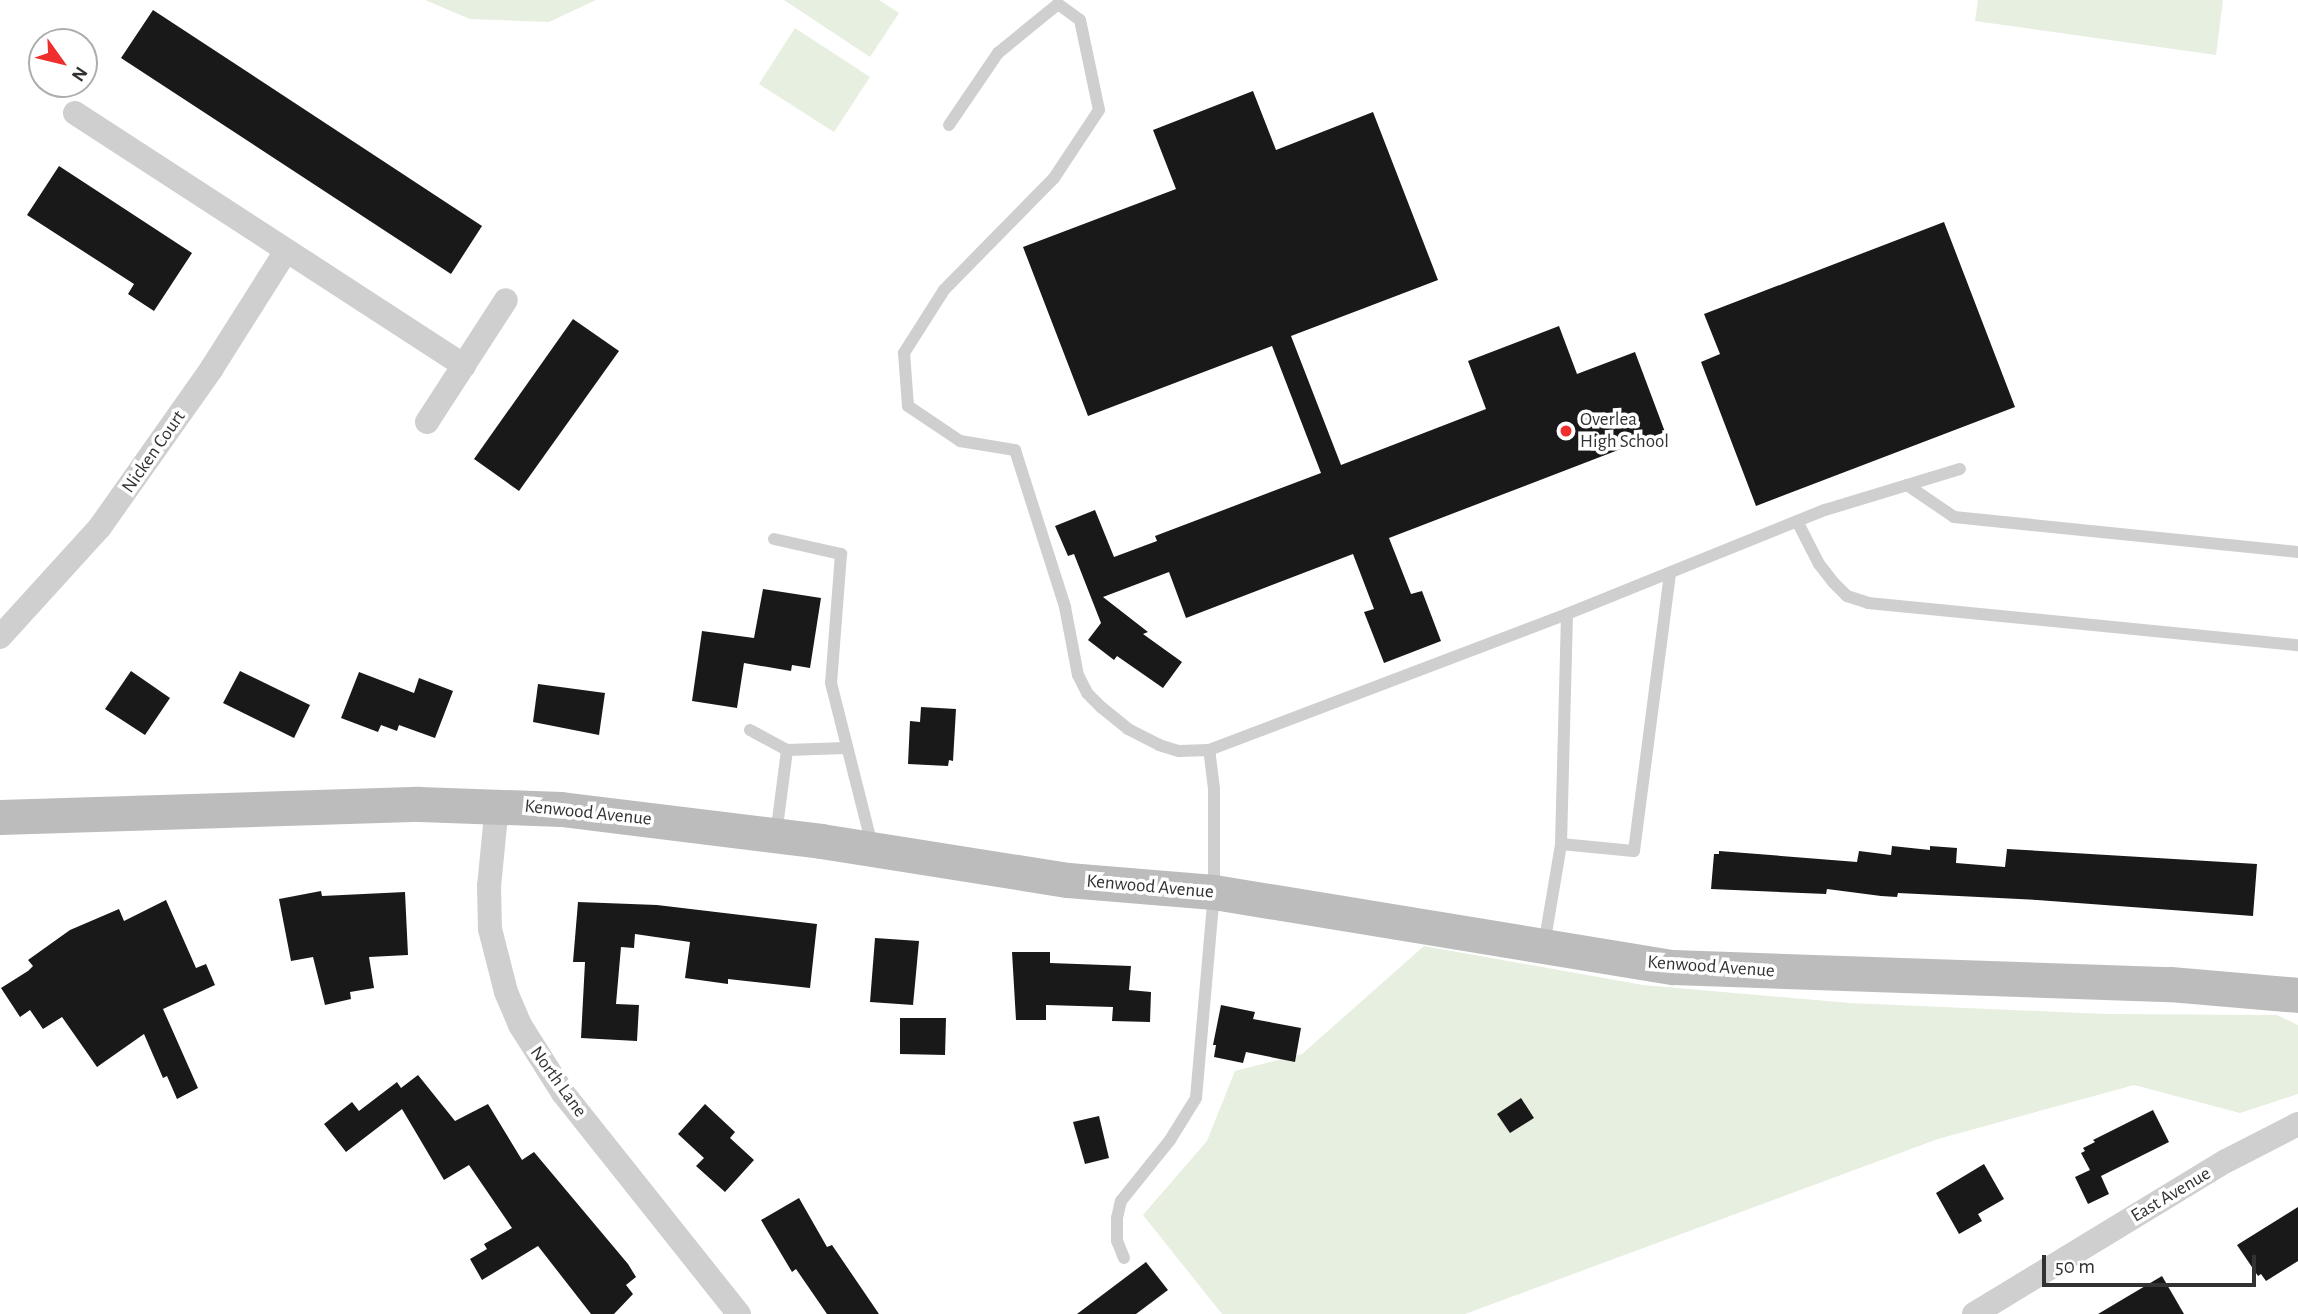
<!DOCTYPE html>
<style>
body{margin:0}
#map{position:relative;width:2298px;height:1314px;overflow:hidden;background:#fff;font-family:"Alegreya Sans",sans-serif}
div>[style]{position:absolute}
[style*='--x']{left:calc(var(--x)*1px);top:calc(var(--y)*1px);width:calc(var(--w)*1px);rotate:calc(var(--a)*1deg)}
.green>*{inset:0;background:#e6efe0}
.building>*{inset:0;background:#191919}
.lane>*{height:12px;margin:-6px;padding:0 6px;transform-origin:6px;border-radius:6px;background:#cfcfcf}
.street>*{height:24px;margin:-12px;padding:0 12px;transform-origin:12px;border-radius:12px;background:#cfcfcf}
.secondary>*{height:35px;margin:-17.5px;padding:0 17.5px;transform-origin:17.5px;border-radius:17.5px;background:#bcbcbc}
.dots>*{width:19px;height:19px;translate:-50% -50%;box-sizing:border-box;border:4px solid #fff;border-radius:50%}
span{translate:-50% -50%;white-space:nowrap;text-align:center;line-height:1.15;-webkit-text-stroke:7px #fff;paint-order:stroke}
.poi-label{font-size:19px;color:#323232}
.left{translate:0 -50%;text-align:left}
.street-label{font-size:19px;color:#323232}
.north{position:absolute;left:28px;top:28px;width:70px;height:70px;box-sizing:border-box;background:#fff;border:2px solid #adadad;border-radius:50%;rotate:124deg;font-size:19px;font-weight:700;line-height:28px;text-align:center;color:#323232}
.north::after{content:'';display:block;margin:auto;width:24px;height:32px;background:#ef2e2e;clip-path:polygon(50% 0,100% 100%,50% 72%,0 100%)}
.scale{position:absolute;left:2042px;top:1255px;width:214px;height:32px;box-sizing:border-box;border:4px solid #323232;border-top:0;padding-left:9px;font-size:21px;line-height:24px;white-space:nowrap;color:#323232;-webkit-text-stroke:5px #fff;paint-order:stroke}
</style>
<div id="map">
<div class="green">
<div style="clip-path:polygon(425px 0,596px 0,549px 22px,470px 19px)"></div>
<div style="clip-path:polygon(784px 0,879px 0,899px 13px,870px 57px)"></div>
<div style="clip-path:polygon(1978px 0,2223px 0,2216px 55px,1975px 21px)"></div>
<div style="clip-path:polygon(795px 28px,870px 77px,834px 132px,759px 84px)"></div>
<div style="clip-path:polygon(1424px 946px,1643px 985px,1850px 1003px,2106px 1014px,2277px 1015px,2298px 1025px,2298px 1094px,2240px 1113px,2134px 1085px,1938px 1139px,1465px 1314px,1222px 1314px,1143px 1215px,1207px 1141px,1235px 1071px,1302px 1054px)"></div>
</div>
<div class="building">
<div style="clip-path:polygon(153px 10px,482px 226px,451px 274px,121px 58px)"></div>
<div style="clip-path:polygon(1253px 91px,1276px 150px,1373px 112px,1438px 280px,1291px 336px,1341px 465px,1486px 409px,1468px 361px,1559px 326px,1577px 374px,1635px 352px,1665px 432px,1389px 538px,1411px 594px,1422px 591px,1441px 641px,1384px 663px,1364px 612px,1374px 609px,1353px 554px,1186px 618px,1169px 572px,1103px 597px,1148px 632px,1143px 634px,1182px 662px,1163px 688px,1117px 656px,1114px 660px,1088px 640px,1101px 623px,1074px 554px,1068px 556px,1055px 526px,1095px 510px,1114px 557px,1157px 541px,1155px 536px,1321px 473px,1272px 346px,1088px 416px,1023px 247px,1176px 189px,1153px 130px)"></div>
<div style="clip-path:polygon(59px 166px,192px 253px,154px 311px,128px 294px,134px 284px,27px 215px)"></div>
<div style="clip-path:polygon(1944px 222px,2015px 407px,1756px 506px,1701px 362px,1720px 354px,1704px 314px)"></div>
<div style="clip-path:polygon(573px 319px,619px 351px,519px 491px,474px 459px)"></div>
<div style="clip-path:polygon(763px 589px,821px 598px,810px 668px,792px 665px,791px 671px,744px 663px,737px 708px,692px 701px,702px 631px,754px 638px)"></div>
<div style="clip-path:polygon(131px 671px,170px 698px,145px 735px,105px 709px)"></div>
<div style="clip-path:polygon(240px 671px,310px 705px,294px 738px,223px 703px)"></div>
<div style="clip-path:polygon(359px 672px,414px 693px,419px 678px,453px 691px,435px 738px,399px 725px,397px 731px,381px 725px,378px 732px,341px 718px)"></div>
<div style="clip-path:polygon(538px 684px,605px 693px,599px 735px,533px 722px)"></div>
<div style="clip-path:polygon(921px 707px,956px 709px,953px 761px,949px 760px,948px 766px,908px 764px,910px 721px,920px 722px)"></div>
<div style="clip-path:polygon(1892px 846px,1930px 850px,1930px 846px,1957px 848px,1956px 863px,2005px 867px,2007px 849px,2257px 864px,2253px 916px,2037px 900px,1898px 893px,1897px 897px,1881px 896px,1827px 889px,1826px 894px,1711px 889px,1714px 854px,1719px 854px,1719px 851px,1857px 862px,1859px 851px,1891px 855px)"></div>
<div style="clip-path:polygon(321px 891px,322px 896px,405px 892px,408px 955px,369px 957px,374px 988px,350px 992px,351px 999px,325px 1005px,313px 957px,291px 961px,279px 899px)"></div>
<div style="clip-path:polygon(166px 900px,196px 968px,206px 964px,215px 985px,163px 1009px,198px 1088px,177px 1099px,167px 1076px,163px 1078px,144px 1034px,97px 1067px,62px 1017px,43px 1029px,30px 1010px,20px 1017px,1px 988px,28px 971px,33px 966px,28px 960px,70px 930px,119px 909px,124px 921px)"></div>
<div style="clip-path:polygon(578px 902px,657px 905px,817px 924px,810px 988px,728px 979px,728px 984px,685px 978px,690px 942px,635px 934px,634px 948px,621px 947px,616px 1004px,639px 1005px,637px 1041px,581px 1038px,585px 962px,573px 962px)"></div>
<div style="clip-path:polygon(875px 938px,919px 941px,913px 1005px,870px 1002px)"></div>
<div style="clip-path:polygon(1012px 952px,1050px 952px,1050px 963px,1131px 966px,1129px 990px,1151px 992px,1150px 1022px,1112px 1021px,1113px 1007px,1046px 1005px,1046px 1020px,1016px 1020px)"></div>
<div style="clip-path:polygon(1221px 1005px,1255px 1012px,1253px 1019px,1301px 1028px,1295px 1062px,1246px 1052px,1243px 1063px,1214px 1057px,1216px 1045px,1213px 1045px)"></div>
<div style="clip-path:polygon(900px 1018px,946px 1018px,945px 1055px,900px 1054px)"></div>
<div style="clip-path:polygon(418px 1075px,455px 1121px,488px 1104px,522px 1160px,534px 1152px,628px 1264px,636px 1277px,626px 1285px,633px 1294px,614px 1314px,591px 1314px,538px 1246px,482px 1280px,470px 1259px,487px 1249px,484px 1244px,512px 1228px,469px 1165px,444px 1180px,402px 1109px,346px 1152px,324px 1124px,352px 1102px,359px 1111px,397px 1082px,401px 1088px)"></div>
<div style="clip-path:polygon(1521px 1098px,1534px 1118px,1510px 1133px,1497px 1114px)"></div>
<div style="clip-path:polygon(705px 1104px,735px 1132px,730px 1138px,754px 1160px,725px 1192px,696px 1166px,704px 1158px,678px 1134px)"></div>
<div style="clip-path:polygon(2153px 1110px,2169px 1142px,2101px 1176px,2109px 1194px,2088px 1204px,2075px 1177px,2090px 1170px,2081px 1153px,2085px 1151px,2083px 1148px,2095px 1142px,2093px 1140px)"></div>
<div style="clip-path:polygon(1099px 1116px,1109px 1158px,1085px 1164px,1073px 1122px)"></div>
<div style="clip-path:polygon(1984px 1164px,2004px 1199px,1978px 1214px,1982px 1221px,1959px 1234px,1936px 1193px)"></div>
<div style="clip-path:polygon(799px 1198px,827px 1247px,832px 1245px,879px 1314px,827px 1314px,796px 1269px,792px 1272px,761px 1220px)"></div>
<div style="clip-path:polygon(2298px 1207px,2298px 1261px,2266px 1281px,2261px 1274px,2258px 1276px,2237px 1245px)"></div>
<div style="clip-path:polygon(1146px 1262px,1168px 1290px,1136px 1314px,1077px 1314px)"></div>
<div style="clip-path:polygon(2162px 1276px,2184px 1314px,2098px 1314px)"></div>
</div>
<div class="lane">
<div style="--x:949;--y:125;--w:87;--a:-55.8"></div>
<div style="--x:998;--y:53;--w:77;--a:-39.2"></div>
<div style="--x:1058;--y:4;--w:27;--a:36"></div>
<div style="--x:1080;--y:20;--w:92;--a:78.1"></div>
<div style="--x:1099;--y:110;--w:82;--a:123.5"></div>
<div style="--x:1054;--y:178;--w:157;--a:134.5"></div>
<div style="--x:944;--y:290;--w:75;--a:122.4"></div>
<div style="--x:904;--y:353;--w:53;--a:85.7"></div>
<div style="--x:908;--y:406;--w:63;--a:33.9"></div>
<div style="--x:960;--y:441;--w:56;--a:9.3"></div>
<div style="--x:1015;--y:450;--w:165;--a:72.3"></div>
<div style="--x:1065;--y:607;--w:69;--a:79.2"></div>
<div style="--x:1078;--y:675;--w:20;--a:63"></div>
<div style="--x:1087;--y:693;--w:20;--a:45"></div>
<div style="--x:1101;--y:707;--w:35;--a:39"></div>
<div style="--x:1128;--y:729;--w:35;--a:27"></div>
<div style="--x:1159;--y:745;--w:21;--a:17"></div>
<div style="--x:1179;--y:751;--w:30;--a:-2"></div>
<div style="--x:1209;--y:750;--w:383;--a:-20.8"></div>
<div style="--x:1567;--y:614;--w:278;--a:-22"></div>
<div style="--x:1825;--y:510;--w:141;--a:-16.9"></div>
<div style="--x:1907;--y:485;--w:57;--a:34.2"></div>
<div style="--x:1954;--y:517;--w:346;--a:5.8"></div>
<div style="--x:1797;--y:521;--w:48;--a:62.9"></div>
<div style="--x:1819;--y:564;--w:23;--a:52"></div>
<div style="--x:1833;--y:582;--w:20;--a:45"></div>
<div style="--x:1847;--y:596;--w:22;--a:18"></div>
<div style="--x:1868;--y:603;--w:432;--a:5.6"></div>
<div style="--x:774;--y:539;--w:69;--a:12.6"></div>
<div style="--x:841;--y:554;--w:129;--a:94.4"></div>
<div style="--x:831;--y:683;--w:167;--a:75.8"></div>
<div style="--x:750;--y:730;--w:42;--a:28.4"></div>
<div style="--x:787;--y:750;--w:59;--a:-1.9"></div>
<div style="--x:776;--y:835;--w:86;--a:-82.6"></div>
<div style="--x:1561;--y:844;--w:73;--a:5.5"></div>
<div style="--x:1634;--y:851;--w:280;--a:-82.6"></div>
<div style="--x:1544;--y:945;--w:102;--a:-80.4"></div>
<div style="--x:1561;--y:844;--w:230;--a:-88.5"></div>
<div style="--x:1124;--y:1258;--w:18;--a:-112"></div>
<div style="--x:1117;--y:1241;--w:23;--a:-90"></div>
<div style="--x:1117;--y:1218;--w:17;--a:-77"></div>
<div style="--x:1121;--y:1201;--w:78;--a:-51.2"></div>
<div style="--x:1170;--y:1140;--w:49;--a:-58.2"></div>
<div style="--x:1196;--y:1098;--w:207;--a:-85"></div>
<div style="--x:1214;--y:892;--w:103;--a:-90"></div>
<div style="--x:1214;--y:789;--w:39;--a:-97"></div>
</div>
<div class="street">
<div style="--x:75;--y:113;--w:464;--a:33"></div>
<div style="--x:427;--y:422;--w:145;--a:-57.1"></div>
<div style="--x:0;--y:637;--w:149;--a:-47.7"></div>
<div style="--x:100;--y:527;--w:194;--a:-54.8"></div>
<div style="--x:212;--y:368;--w:138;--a:-57.7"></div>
<div style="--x:497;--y:805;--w:81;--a:95.6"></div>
<div style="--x:489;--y:886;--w:43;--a:88.7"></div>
<div style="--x:490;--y:929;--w:65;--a:75.7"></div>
<div style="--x:506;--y:992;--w:36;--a:67"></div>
<div style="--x:520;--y:1025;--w:80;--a:57.7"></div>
<div style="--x:563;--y:1093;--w:283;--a:51.5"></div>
<div style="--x:1974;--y:1314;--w:295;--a:-31.3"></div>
<div style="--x:2226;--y:1161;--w:81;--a:-27.2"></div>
</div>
<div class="secondary">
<div style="--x:0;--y:817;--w:419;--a:-1.8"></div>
<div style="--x:419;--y:804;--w:142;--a:2"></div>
<div style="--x:561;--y:809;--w:262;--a:7"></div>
<div style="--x:821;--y:841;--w:250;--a:9"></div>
<div style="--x:1068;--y:880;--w:146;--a:4.7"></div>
<div style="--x:1214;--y:892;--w:465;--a:9.3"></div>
<div style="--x:1673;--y:967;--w:497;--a:2"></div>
<div style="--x:2170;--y:984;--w:128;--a:4.9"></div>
</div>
<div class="dots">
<div style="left:1566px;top:431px;background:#ef2e2e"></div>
</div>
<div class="poi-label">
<span class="left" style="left:1580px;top:431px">Overlea<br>High School</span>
</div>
<div class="street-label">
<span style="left:154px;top:452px;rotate:-55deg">Nicken Court</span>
<span style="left:588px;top:813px;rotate:6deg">Kenwood Avenue</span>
<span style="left:1150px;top:887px;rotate:5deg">Kenwood Avenue</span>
<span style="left:1711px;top:967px;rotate:4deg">Kenwood Avenue</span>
<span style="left:558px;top:1082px;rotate:54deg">North Lane</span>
<span style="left:2171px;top:1195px;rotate:-31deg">East Avenue</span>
</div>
<div class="north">N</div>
<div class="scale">50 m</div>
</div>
